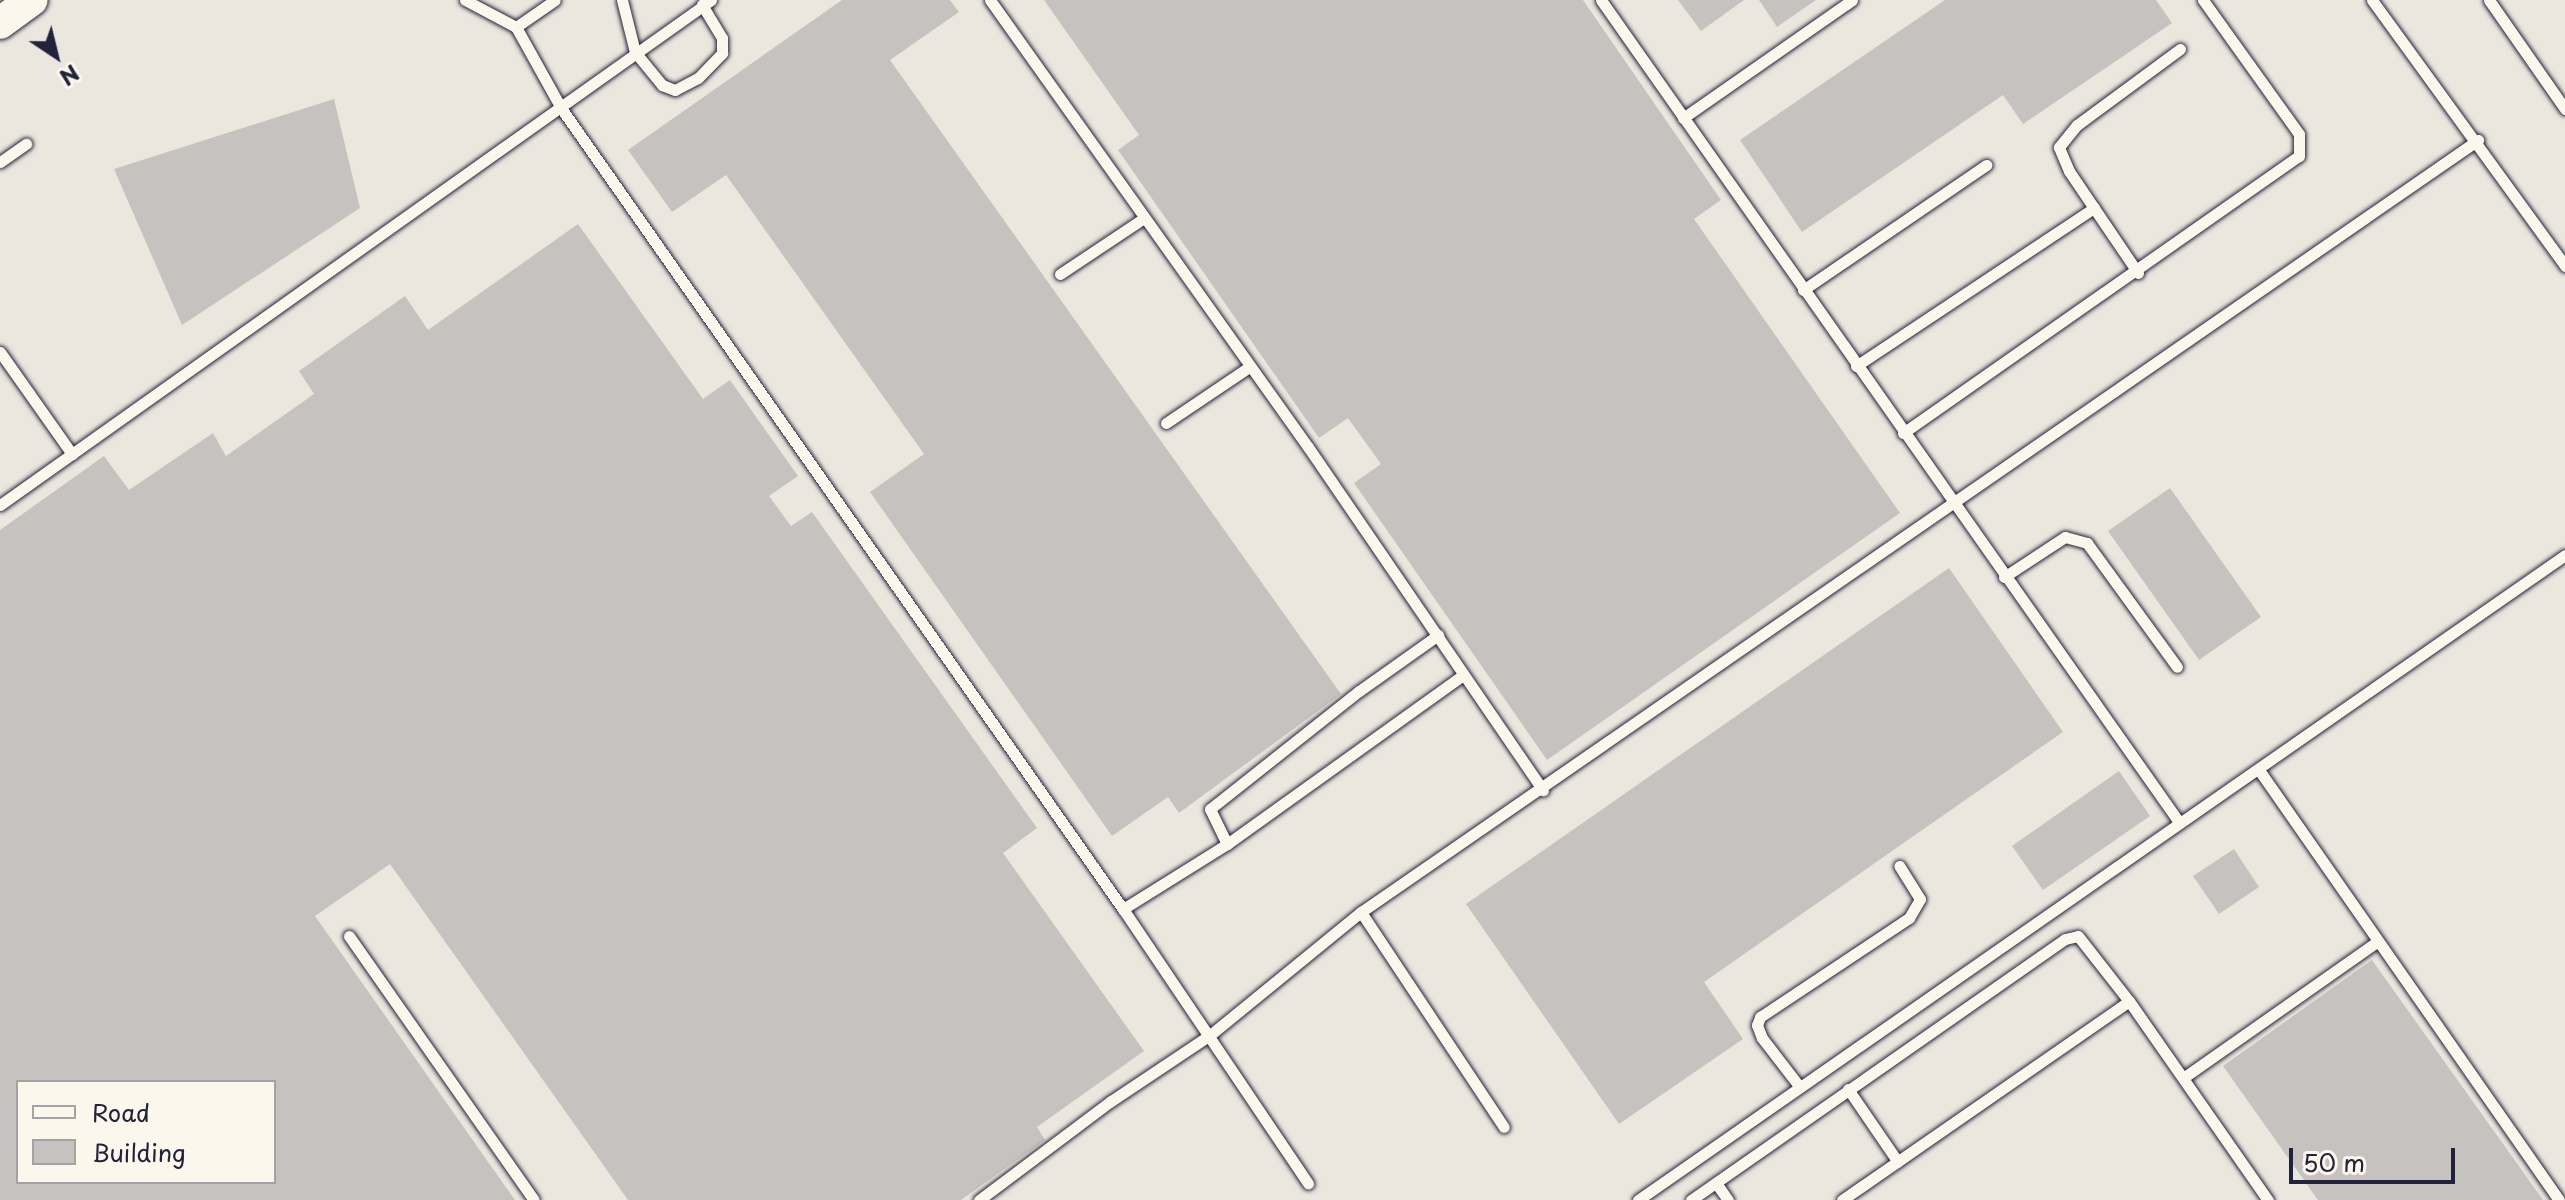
<!DOCTYPE html>
<style>
body{margin:0}
#map{position:relative;width:2565px;height:1200px;overflow:hidden;background:#fbf7ec;font-family:"Playpen Sans",sans-serif}
div>[style]{position:absolute}
[style*='--x']{left:calc(var(--x)*1px);top:calc(var(--y)*1px);width:calc(var(--w)*1px);rotate:calc(var(--a)*1deg)}
.built>*{inset:0;background:#ebe7df}
.building>*{inset:0;background:#c6c2c0}
.roads{filter:drop-shadow(0 0 2px #22223b) drop-shadow(0 0 2px #22223b)}
.lane>*{height:11px;margin:-5.5px;padding:0 5.5px;transform-origin:5.5px;border-radius:5.5px;background:#fbf7ec}
.secondary>*{height:32px;margin:-16px;padding:0 16px;transform-origin:16px;border-radius:16px;background:#fbf7ec}
span{translate:-50% -50%;white-space:nowrap;text-align:center;line-height:1.15;-webkit-text-stroke:7px #fbf7ec;paint-order:stroke}
.legend{position:absolute;left:16px;top:1080px;width:260px;height:104px;box-sizing:border-box;background:#fbf7ec;border:2px solid #a4a2a5;margin:0;padding:10px 14px;list-style:none;font-size:24px;color:#22223b}
.legend li{display:flex;align-items:center;gap:16px;height:40px}
.legend b{width:40px;border:2px solid #a4a2a5}
.north{position:absolute;left:16px;top:16px;width:80px;height:80px;-webkit-text-stroke:6px #fbf7ec;paint-order:stroke;rotate:145deg;font-size:22px;font-weight:700;line-height:32px;text-align:center;color:#22223b}
.north::after{content:'';display:block;margin:auto;width:28px;height:36px;background:#22223b;clip-path:polygon(50% 0,100% 100%,50% 72%,0 100%)}
.scale{position:absolute;left:2289px;top:1148px;width:166px;height:36px;box-sizing:border-box;border:4px solid #22223b;border-top:0;padding-left:10px;font-size:24px;line-height:28px;white-space:nowrap;color:#22223b;-webkit-text-stroke:6px #fbf7ec;paint-order:stroke}
</style>
<div id="map">
<div class="built">
<div style="clip-path:polygon(evenodd,0 0,2565px 0,2565px 1200px,0 1200px,0 0,18px 1082px,274px 1082px,274px 1182px,18px 1182px,18px 1082px)"></div>
</div>
<div class="building">
<div style="clip-path:polygon(842px 0,950px 0,959px 12px,890px 60px,1341px 694px,1179px 813px,1168px 797px,1112px 836px,870px 492px,924px 454px,726px 175px,672px 212px,628px 150px)"></div>
<div style="clip-path:polygon(1044px 0,1583px 0,1721px 200px,1694px 219px,1900px 513px,1547px 760px,1354px 483px,1381px 464px,1348px 418px,1319px 438px,1118px 150px,1139px 135px)"></div>
<div style="clip-path:polygon(1678px 0,1744px 0,1701px 31px)"></div>
<div style="clip-path:polygon(1759px 0,1816px 0,1777px 27px)"></div>
<div style="clip-path:polygon(1945px 0,2156px 0,2172px 23px,2023px 124px,2003px 95px,1802px 232px,1740px 140px)"></div>
<div style="clip-path:polygon(334px 99px,360px 208px,182px 325px,114px 169px)"></div>
<div style="clip-path:polygon(evenodd,578px 224px,703px 399px,730px 380px,798px 476px,769px 496px,791px 526px,812px 512px,1037px 828px,1003px 853px,1144px 1051px,1037px 1127px,1045px 1140px,961px 1200px,628px 1200px,390px 864px,315px 916px,515px 1200px,0 1200px,0 530px,104px 456px,129px 490px,213px 433px,226px 456px,314px 394px,299px 371px,405px 296px,428px 330px,578px 224px,18px 1082px,274px 1082px,274px 1182px,18px 1182px,18px 1082px)"></div>
<div style="clip-path:polygon(2170px 488px,2261px 617px,2199px 660px,2108px 531px)"></div>
<div style="clip-path:polygon(1949px 568px,2063px 732px,1704px 982px,1743px 1039px,1619px 1124px,1466px 904px)"></div>
<div style="clip-path:polygon(2119px 771px,2150px 816px,2043px 890px,2012px 846px)"></div>
<div style="clip-path:polygon(2234px 849px,2259px 887px,2219px 914px,2193px 876px)"></div>
<div style="clip-path:polygon(2372px 960px,2543px 1200px,2318px 1200px,2223px 1066px)"></div>
</div>
<div class="roads">
<div class="lane">
<div style="--x:465;--y:0;--w:58;--a:27.9"></div>
<div style="--x:516;--y:27;--w:93;--a:60.9"></div>
<div style="--x:561;--y:108;--w:978;--a:54.95"></div>
<div style="--x:1123;--y:909;--w:331;--a:56"></div>
<div style="--x:622;--y:0;--w:54;--a:76"></div>
<div style="--x:635;--y:52;--w:43;--a:50.7"></div>
<div style="--x:662;--y:85;--w:14;--a:21"></div>
<div style="--x:675;--y:90;--w:26;--a:-28"></div>
<div style="--x:698;--y:78;--w:35;--a:-46"></div>
<div style="--x:722;--y:53;--w:15;--a:-90"></div>
<div style="--x:722;--y:38;--w:39;--a:-121"></div>
<div style="--x:990;--y:0;--w:549;--a:54.57"></div>
<div style="--x:1308;--y:447;--w:416;--a:55.6"></div>
<div style="--x:1601;--y:0;--w:1005;--a:54.89"></div>
<div style="--x:2372;--y:0;--w:329;--a:54"></div>
<div style="--x:2489;--y:0;--w:133;--a:55.1"></div>
<div style="--x:516;--y:27;--w:47;--a:-34.7"></div>
<div style="--x:1683;--y:118;--w:206;--a:-34.9"></div>
<div style="--x:0;--y:162;--w:32;--a:-35"></div>
<div style="--x:2138;--y:273;--w:123;--a:-124.1"></div>
<div style="--x:2069;--y:171;--w:26;--a:-113"></div>
<div style="--x:2059;--y:147;--w:28;--a:-51"></div>
<div style="--x:2077;--y:125;--w:128;--a:-36.4"></div>
<div style="--x:1060;--y:274;--w:101;--a:-33.7"></div>
<div style="--x:1803;--y:290;--w:222;--a:-34.3"></div>
<div style="--x:0;--y:352;--w:125;--a:54.8"></div>
<div style="--x:1856;--y:366;--w:286;--a:-33.6"></div>
<div style="--x:1166;--y:423;--w:100;--a:-34"></div>
<div style="--x:1903;--y:433;--w:483;--a:-35"></div>
<div style="--x:2299;--y:156;--w:22;--a:-90"></div>
<div style="--x:2299;--y:134;--w:165;--a:-125.6"></div>
<div style="--x:0;--y:505;--w:872;--a:-35.38"></div>
<div style="--x:2004;--y:577;--w:73;--a:-33.3"></div>
<div style="--x:2065;--y:537;--w:23;--a:15"></div>
<div style="--x:2087;--y:543;--w:153;--a:54"></div>
<div style="--x:2259;--y:770;--w:524;--a:55.1"></div>
<div style="--x:1227;--y:844;--w:39;--a:-116"></div>
<div style="--x:1210;--y:809;--w:190;--a:-38.4"></div>
<div style="--x:1359;--y:691;--w:97;--a:-35.3"></div>
<div style="--x:1123;--y:909;--w:123;--a:-32"></div>
<div style="--x:1227;--y:844;--w:290;--a:-35.6"></div>
<div style="--x:1361;--y:912;--w:258;--a:56.4"></div>
<div style="--x:349;--y:936;--w:322;--a:55"></div>
<div style="--x:2183;--y:1078;--w:238;--a:-35.1"></div>
<div style="--x:1799;--y:1086;--w:61;--a:-127.6"></div>
<div style="--x:1762;--y:1038;--w:14;--a:-111"></div>
<div style="--x:1757;--y:1025;--w:9;--a:-69"></div>
<div style="--x:1760;--y:1017;--w:179;--a:-33.6"></div>
<div style="--x:1909;--y:918;--w:22;--a:-60"></div>
<div style="--x:1920;--y:899;--w:39;--a:-122"></div>
<div style="--x:1848;--y:1089;--w:88;--a:55.6"></div>
<div style="--x:1716;--y:1183;--w:21;--a:55"></div>
<div style="--x:979;--y:1200;--w:165;--a:-36.9"></div>
<div style="--x:1111;--y:1101;--w:119;--a:-33.7"></div>
<div style="--x:1210;--y:1035;--w:195;--a:-39.2"></div>
<div style="--x:1361;--y:912;--w:1358;--a:-34.65"></div>
<div style="--x:1638;--y:1200;--w:1129;--a:-34.83"></div>
<div style="--x:1691;--y:1200;--w:456;--a:-34.9"></div>
<div style="--x:2065;--y:939;--w:13;--a:-13"></div>
<div style="--x:2078;--y:936;--w:83;--a:51.9"></div>
<div style="--x:2129;--y:1001;--w:243;--a:55.1"></div>
<div style="--x:1842;--y:1200;--w:349;--a:-34.7"></div>
</div>
<div class="secondary">
<div style="--x:0;--y:23;--w:39;--a:-36"></div>
</div>
</div>
<ul class="legend">
<li><b style="height:10px;background:#fbf7ec"></b>Road</li>
<li><b style="height:22px;background:#c6c2c0"></b>Building</li>
</ul>
<div class="north">N</div>
<div class="scale">50 m</div>
</div>
